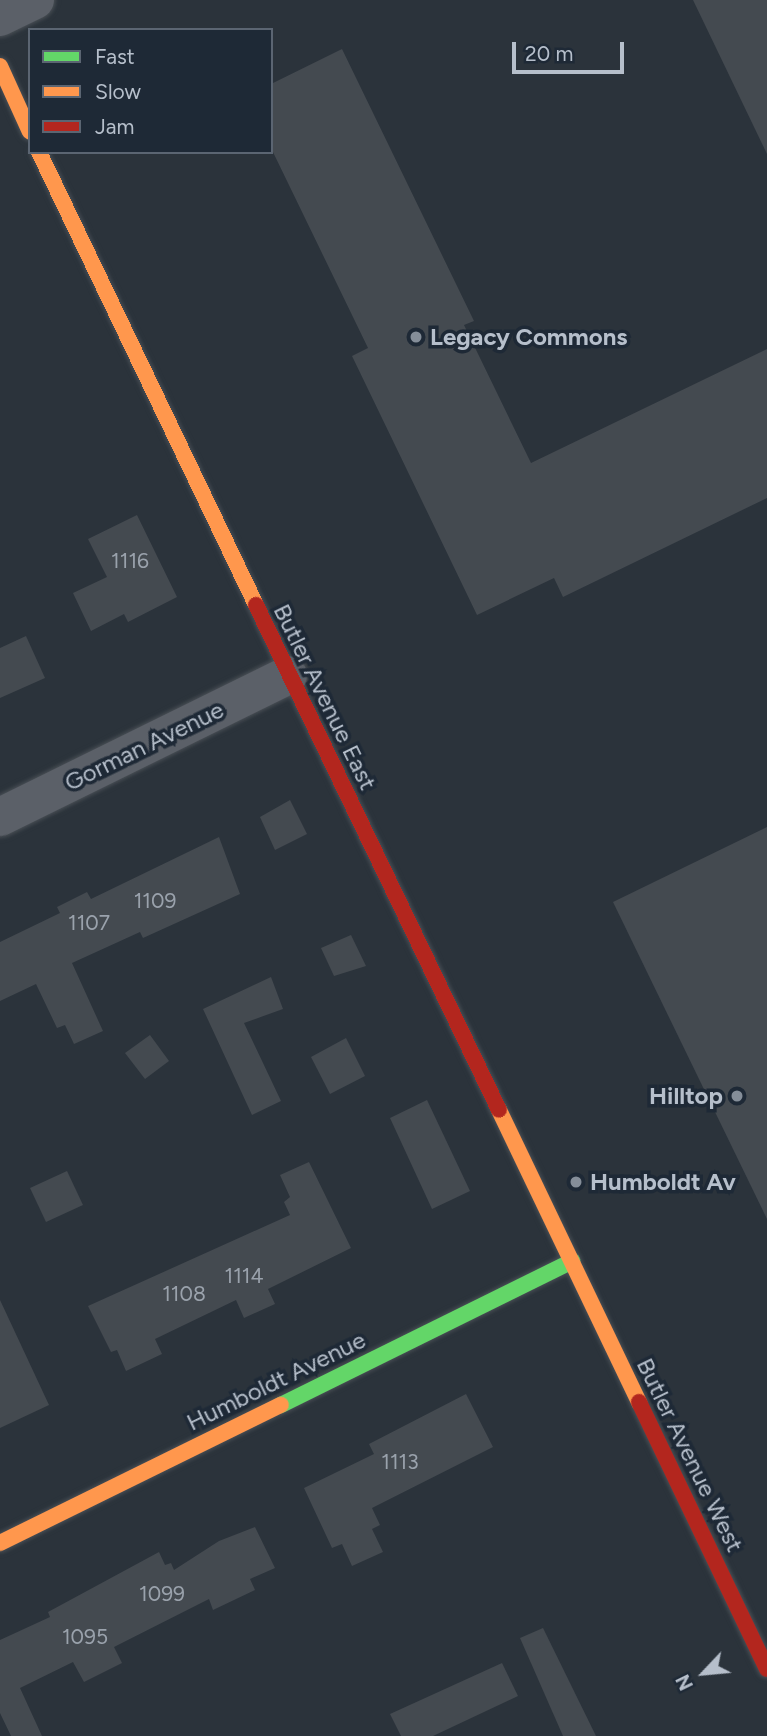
<!DOCTYPE html>
<style>
body{margin:0}
#map{position:relative;width:767px;height:1736px;overflow:hidden;background:#2b333b;font-family:Figtree,sans-serif}
div>[style]{position:absolute}
[style*='--x']{left:calc(var(--x)*1px);top:calc(var(--y)*1px);width:calc(var(--w)*1px);rotate:calc(var(--a)*1deg)}
.building>*{inset:0;background:#444a50}
.roads{filter:drop-shadow(0 0 2px #494f55) drop-shadow(0 0 2px #494f55)}
.street>*{height:38px;margin:-19px;padding:0 19px;transform-origin:19px;border-radius:19px;background:#5b6068}
.fast>*{height:16px;margin:-8px;padding:0 8px;transform-origin:8px;border-radius:8px;background:#63d668}
.slow>*{height:16px;margin:-8px;padding:0 8px;transform-origin:8px;border-radius:8px;background:#ff974d}
.jam>*{height:16px;margin:-8px;padding:0 8px;transform-origin:8px;border-radius:8px;background:#b3261e}
.dots>*{width:19px;height:19px;translate:-50% -50%;box-sizing:border-box;border:4px solid #1e2936;border-radius:50%}
span{translate:-50% -50%;white-space:nowrap;text-align:center;line-height:1.15;-webkit-text-stroke:7px #1e2936;paint-order:stroke}
.number-label{font-size:21px;color:#9aa2ac}
.number-label span{-webkit-text-stroke-width:0}
.poi-label{font-size:24px;color:#b6bfcb;font-weight:700}
.left{translate:0 -50%;text-align:left}
.right{translate:-100% -50%;text-align:right}
.street-label{font-size:24px;color:#b6bfcb}
.legend{position:absolute;left:28px;top:28px;width:245px;height:126px;box-sizing:border-box;background:#1e2936;border:2px solid #5b6572;margin:0;padding:9px 12px;list-style:none;font-size:21px;color:#b6bfcb}
.legend li{display:flex;align-items:center;gap:14px;height:35px}
.legend b{width:35px;border:2px solid #5b6572}
.north{position:absolute;left:669px;top:1638px;width:70px;height:70px;-webkit-text-stroke:5px #1e2936;paint-order:stroke;rotate:244deg;font-size:19px;font-weight:700;line-height:28px;text-align:center;color:#b6bfcb}
.north::after{content:'';display:block;margin:auto;width:24px;height:32px;background:#b6bfcb;clip-path:polygon(50% 0,100% 100%,50% 72%,0 100%)}
.scale{position:absolute;left:512px;top:42px;width:112px;height:32px;box-sizing:border-box;border:4px solid #b6bfcb;border-top:0;padding-left:9px;font-size:21px;line-height:24px;white-space:nowrap;color:#b6bfcb;-webkit-text-stroke:5px #1e2936;paint-order:stroke}
</style>
<div id="map">
<div class="building">
<div style="clip-path:polygon(693px 0,767px 0,767px 154px)"></div>
<div style="clip-path:polygon(342px 49px,474px 321px,464px 325px,531px 463px,767px 349px,767px 498px,563px 597px,554px 578px,477px 615px,352px 356px,368px 348px,271px 148px,271px 84px)"></div>
<div style="clip-path:polygon(137px 515px,177px 597px,128px 622px,124px 614px,91px 631px,73px 593px,107px 577px,88px 539px)"></div>
<div style="clip-path:polygon(26px 636px,45px 678px,0 698px,0 648px)"></div>
<div style="clip-path:polygon(290px 800px,307px 834px,275px 850px,260px 817px)"></div>
<div style="clip-path:polygon(767px 827px,767px 1219px,613px 902px)"></div>
<div style="clip-path:polygon(219px 837px,240px 894px,143px 938px,140px 932px,72px 963px,103px 1031px,74px 1044px,65px 1025px,57px 1028px,36px 984px,0 1001px,0 942px,60px 913px,57px 907px,87px 892px,91px 899px)"></div>
<div style="clip-path:polygon(351px 935px,366px 966px,334px 976px,321px 948px)"></div>
<div style="clip-path:polygon(271px 977px,283px 1009px,244px 1023px,281px 1101px,252px 1115px,203px 1009px)"></div>
<div style="clip-path:polygon(150px 1035px,169px 1061px,145px 1079px,125px 1053px)"></div>
<div style="clip-path:polygon(346px 1038px,365px 1076px,330px 1094px,311px 1057px)"></div>
<div style="clip-path:polygon(427px 1100px,470px 1191px,432px 1209px,390px 1118px)"></div>
<div style="clip-path:polygon(309px 1162px,351px 1248px,268px 1289px,275px 1304px,244px 1318px,236px 1300px,155px 1339px,162px 1354px,126px 1371px,117px 1350px,111px 1352px,88px 1306px,290px 1215px,284px 1202px,290px 1197px,280px 1175px)"></div>
<div style="clip-path:polygon(67px 1171px,83px 1205px,46px 1222px,30px 1188px)"></div>
<div style="clip-path:polygon(0 1300px,49px 1405px,0 1428px)"></div>
<div style="clip-path:polygon(466px 1394px,493px 1447px,372px 1508px,380px 1525px,372px 1529px,383px 1552px,352px 1566px,342px 1544px,332px 1548px,304px 1488px,374px 1454px,369px 1444px)"></div>
<div style="clip-path:polygon(255px 1527px,275px 1568px,250px 1579px,255px 1590px,213px 1610px,209px 1599px,114px 1647px,122px 1663px,84px 1682px,73px 1662px,20px 1688px,42px 1736px,11px 1736px,0 1713px,0 1640px,50px 1617px,48px 1612px,159px 1552px,165px 1565px,171px 1563px,174px 1570px,219px 1541px)"></div>
<div style="clip-path:polygon(543px 1628px,596px 1736px,563px 1736px,520px 1638px)"></div>
<div style="clip-path:polygon(502px 1663px,518px 1696px,433px 1736px,401px 1736px,390px 1714px)"></div>
</div>
<div class="roads">
<div class="street">
<div style="--x:0;--y:17;--w:39;--a:-26"></div>
<div style="--x:0;--y:817;--w:321;--a:-26.2"></div>
</div>
<div class="fast">
<div style="--x:281;--y:1405;--w:325;--a:-26.3"></div>
</div>
<div class="slow">
<div style="--x:0;--y:66;--w:72;--a:65.6"></div>
<div style="--x:39;--y:152;--w:502;--a:64.4"></div>
<div style="--x:499;--y:1110;--w:324;--a:64.4"></div>
<div style="--x:0;--y:1543;--w:313;--a:-26.2"></div>
</div>
<div class="jam">
<div style="--x:256;--y:605;--w:560;--a:64.3"></div>
<div style="--x:639;--y:1402;--w:296;--a:64.4"></div>
</div>
</div>
<div class="dots">
<div style="left:416px;top:337px;background:#858e99"></div>
<div style="left:737px;top:1096px;background:#858e99"></div>
<div style="left:576px;top:1182px;background:#858e99"></div>
</div>
<div class="number-label">
<span style="left:130px;top:561px">1116</span>
<span style="left:155px;top:901px">1109</span>
<span style="left:89px;top:923px">1107</span>
<span style="left:244px;top:1276px">1114</span>
<span style="left:184px;top:1294px">1108</span>
<span style="left:400px;top:1462px">1113</span>
<span style="left:162px;top:1594px">1099</span>
<span style="left:85px;top:1637px">1095</span>
</div>
<div class="poi-label">
<span class="left" style="left:430px;top:337px">Legacy Commons</span>
<span class="right" style="left:723px;top:1096px">Hilltop</span>
<span class="left" style="left:590px;top:1182px">Humboldt Av</span>
</div>
<div class="street-label">
<span style="left:325px;top:697px;rotate:64deg">Butler Avenue East</span>
<span style="left:144px;top:746px;rotate:-26deg">Gorman Avenue</span>
<span style="left:276px;top:1381px;rotate:-26deg">Humboldt Avenue</span>
<span style="left:690px;top:1455px;rotate:64deg">Butler Avenue West</span>
</div>
<ul class="legend">
<li><b style="height:9px;background:#63d668"></b>Fast</li>
<li><b style="height:9px;background:#ff974d"></b>Slow</li>
<li><b style="height:9px;background:#b3261e"></b>Jam</li>
</ul>
<div class="north">N</div>
<div class="scale">20 m</div>
</div>
